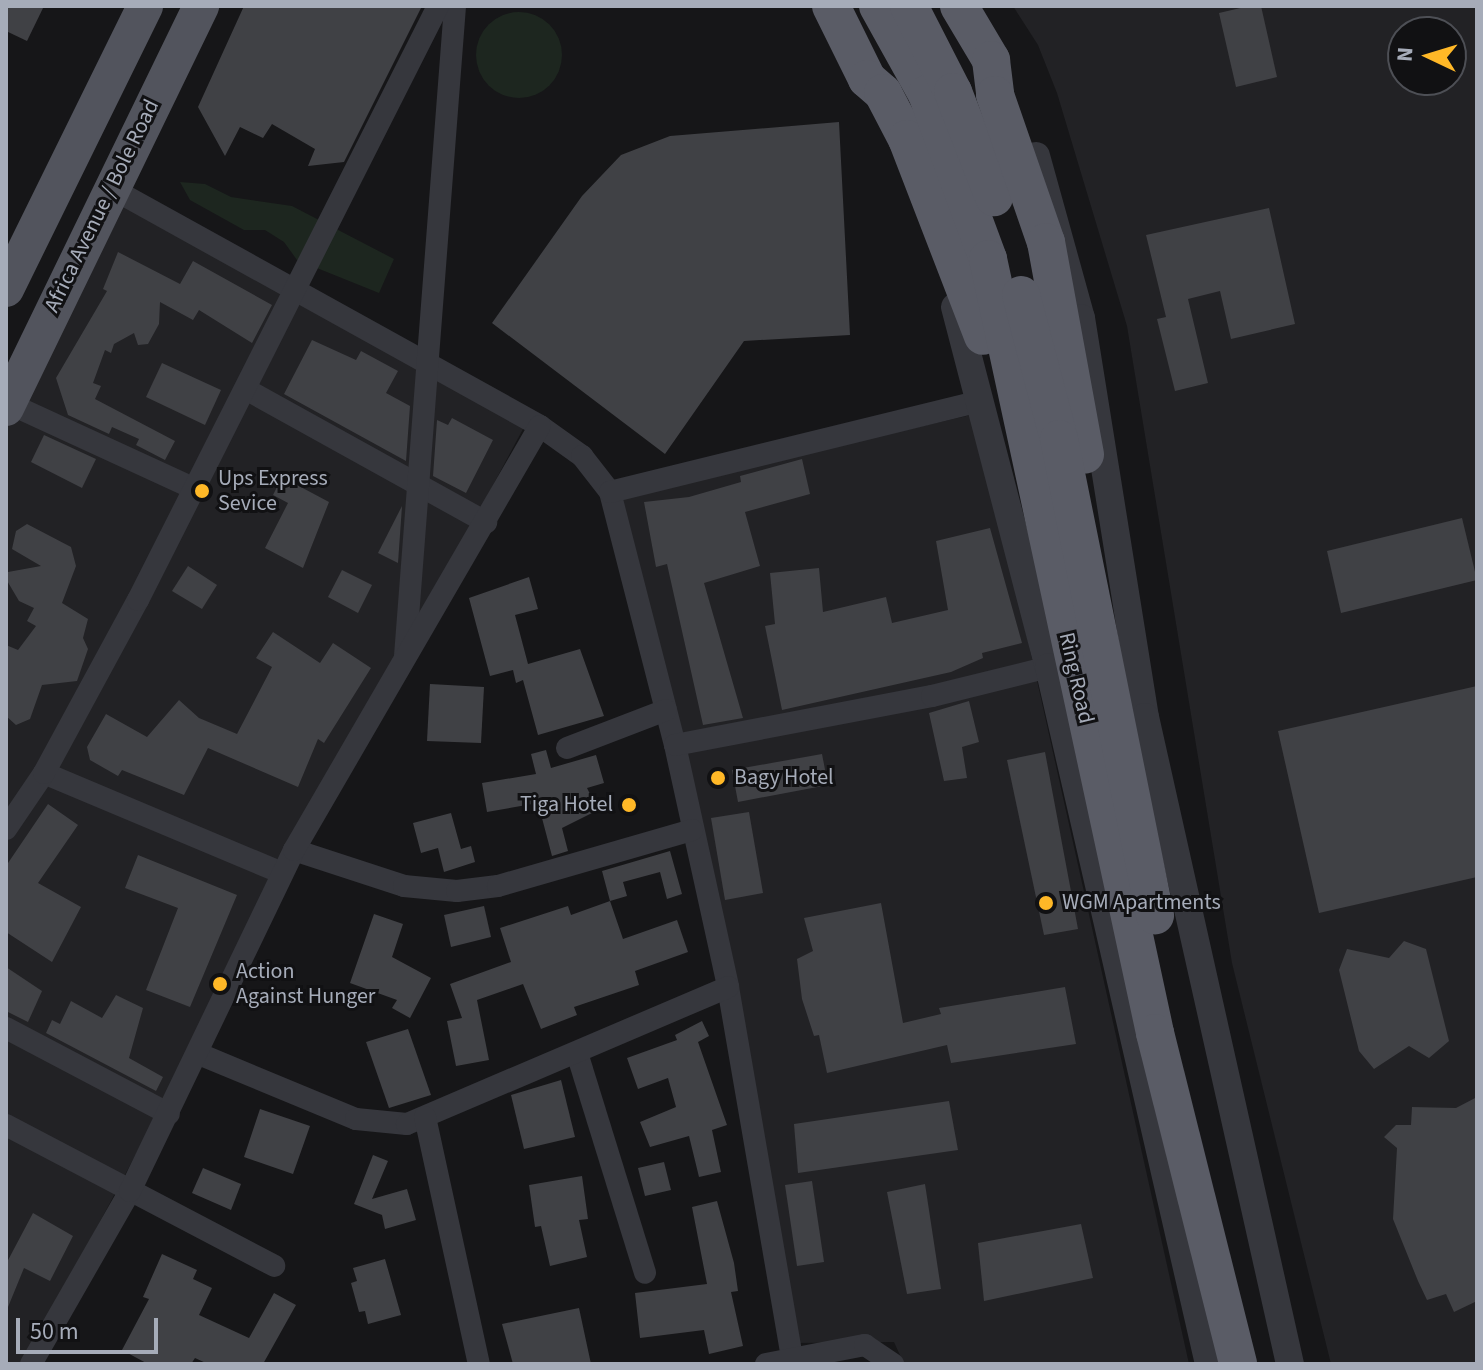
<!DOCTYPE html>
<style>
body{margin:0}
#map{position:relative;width:1483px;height:1370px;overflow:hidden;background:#161618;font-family:"Source Sans 3",sans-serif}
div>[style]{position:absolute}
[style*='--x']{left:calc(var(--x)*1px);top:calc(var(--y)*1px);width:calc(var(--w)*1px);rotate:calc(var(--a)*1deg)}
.built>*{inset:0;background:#222225}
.green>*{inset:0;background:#1d261f}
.round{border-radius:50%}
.building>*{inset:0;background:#404145}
.minor>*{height:22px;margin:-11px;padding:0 11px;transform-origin:11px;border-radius:11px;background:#36373d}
.tertiary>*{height:28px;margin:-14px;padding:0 14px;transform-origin:14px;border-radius:14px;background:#36373d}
.primary>*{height:36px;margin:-18px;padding:0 18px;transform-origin:18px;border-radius:18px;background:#52545d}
.trunk>*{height:38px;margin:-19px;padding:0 19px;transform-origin:19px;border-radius:19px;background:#5a5c66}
.dots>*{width:22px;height:22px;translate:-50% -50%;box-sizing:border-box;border:4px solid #111113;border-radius:50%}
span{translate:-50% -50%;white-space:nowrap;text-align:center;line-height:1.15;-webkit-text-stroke:6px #111113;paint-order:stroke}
.street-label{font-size:22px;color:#a6acb9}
.poi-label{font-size:22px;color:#a6acb9}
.left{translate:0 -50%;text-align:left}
.right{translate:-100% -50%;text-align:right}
.frame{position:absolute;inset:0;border:8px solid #a6acb9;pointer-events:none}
.north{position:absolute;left:1387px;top:16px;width:80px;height:80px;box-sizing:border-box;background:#111113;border:2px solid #4d4f55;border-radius:50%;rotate:274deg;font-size:22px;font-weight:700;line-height:32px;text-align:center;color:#a6acb9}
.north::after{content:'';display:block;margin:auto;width:28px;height:36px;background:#ffb827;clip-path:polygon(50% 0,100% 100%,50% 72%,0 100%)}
.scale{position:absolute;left:16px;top:1318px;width:142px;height:36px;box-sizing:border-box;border:4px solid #a6acb9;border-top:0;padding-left:10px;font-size:24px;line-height:28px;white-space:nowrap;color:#a6acb9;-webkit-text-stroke:6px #111113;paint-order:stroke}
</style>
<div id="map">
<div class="built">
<div style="clip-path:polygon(evenodd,1013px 6px,1477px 6px,1477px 1364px,1331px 1364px,1232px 963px,1127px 326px,1057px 93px,1038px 45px,1013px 6px,1403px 32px,1451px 32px,1451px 80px,1403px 80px,1403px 32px)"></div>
<div style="clip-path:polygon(109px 199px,531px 414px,24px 1364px,6px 1364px,6px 416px)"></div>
<div style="clip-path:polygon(975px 414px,1034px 667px,1189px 1364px,904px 1364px,894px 1342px,795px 1343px,621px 496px)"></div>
</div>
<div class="green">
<div class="round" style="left:476px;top:12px;width:86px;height:86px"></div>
<div style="clip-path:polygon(180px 182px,205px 184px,231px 197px,292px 206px,394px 259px,379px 293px,297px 260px,284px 242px,265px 230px,244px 230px,190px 200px)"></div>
</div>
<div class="building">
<div style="clip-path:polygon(6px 6px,44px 6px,27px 41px,6px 31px)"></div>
<div style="clip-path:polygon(244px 6px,422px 6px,344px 162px,308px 166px,315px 149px,272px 124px,263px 138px,240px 127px,225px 156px,198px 107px)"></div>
<div style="clip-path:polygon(1249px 6px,1261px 6px,1277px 77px,1236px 87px,1219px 13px)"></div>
<div style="clip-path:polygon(839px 122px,850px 335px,744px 341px,665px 454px,492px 323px,582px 196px,621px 155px,670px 136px)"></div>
<div style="clip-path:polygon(1269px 208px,1295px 324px,1231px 339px,1220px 291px,1188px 299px,1208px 383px,1175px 391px,1157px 319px,1166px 317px,1146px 235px)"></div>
<div style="clip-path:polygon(118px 252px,180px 284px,193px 261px,272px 305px,252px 343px,199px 310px,193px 320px,160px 302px,159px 324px,148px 344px,138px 345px,134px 333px,114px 344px,111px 353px,105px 350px,93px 383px,101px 386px,95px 399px,175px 441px,165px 460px,136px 445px,139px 439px,112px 427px,109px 434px,68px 415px,56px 378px,107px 291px,103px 289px)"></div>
<div style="clip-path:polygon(312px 340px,356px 360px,361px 351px,398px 371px,386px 393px,410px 406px,406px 461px,284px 394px)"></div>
<div style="clip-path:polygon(162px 363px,221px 390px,205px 425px,146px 397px)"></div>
<div style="clip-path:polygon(452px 418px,493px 440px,466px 493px,433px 476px,437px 420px,448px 425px)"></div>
<div style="clip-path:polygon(44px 435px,96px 459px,82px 488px,31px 462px)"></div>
<div style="clip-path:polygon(802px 459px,810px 494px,745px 512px,760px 566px,704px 583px,743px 718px,703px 725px,667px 564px,656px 567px,644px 502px,689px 497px,741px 482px,740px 476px)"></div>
<div style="clip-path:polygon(282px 477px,329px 502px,303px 568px,265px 548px,288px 503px,273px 495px)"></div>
<div style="clip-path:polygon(402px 506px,398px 563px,378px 553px)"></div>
<div style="clip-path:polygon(1462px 518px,1477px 580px,1341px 613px,1327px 551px)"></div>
<div style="clip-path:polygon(27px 524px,71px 547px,76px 566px,62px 603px,88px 619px,83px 638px,88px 649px,77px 681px,42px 685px,30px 719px,16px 725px,6px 716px,6px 645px,18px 650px,36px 626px,27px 621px,34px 608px,19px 601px,6px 579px,8px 572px,41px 566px,12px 549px,16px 531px)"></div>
<div style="clip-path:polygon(990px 528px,1022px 643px,982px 653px,983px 658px,951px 672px,782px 710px,765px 626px,775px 624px,770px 573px,819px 568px,823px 612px,886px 597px,892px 623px,948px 610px,936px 541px)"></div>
<div style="clip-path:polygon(188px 566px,217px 585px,202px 609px,172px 591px)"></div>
<div style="clip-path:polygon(342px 570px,372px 585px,358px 613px,328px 597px)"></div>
<div style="clip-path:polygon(529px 577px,538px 609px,515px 615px,528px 664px,580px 649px,604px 716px,538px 735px,523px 680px,516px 683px,513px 670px,490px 676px,469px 598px)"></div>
<div style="clip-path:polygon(273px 632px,320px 663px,333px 643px,371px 668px,324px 743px,318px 739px,298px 787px,208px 748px,184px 795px,122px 770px,118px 776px,90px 760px,87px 747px,106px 714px,147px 737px,179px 700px,199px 718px,237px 734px,272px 667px,256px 658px)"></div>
<div style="clip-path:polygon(430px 684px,484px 687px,481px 743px,427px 741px)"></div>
<div style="clip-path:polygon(1477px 686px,1477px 877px,1319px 913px,1278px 731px)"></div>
<div style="clip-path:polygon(969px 701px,979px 742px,962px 747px,967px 778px,944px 781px,929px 713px)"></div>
<div style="clip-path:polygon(546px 750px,551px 768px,596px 755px,604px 783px,587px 788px,598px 810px,562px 828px,568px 851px,552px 856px,538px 803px,487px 812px,482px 783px,536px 774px,531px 754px)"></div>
<div style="clip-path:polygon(1045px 752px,1078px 929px,1044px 935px,1007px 760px)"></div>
<div style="clip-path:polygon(822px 754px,828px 785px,738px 802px,732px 770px)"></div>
<div style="clip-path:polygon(48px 804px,78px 825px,38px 883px,81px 907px,52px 962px,6px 932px,6px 866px)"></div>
<div style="clip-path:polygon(749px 812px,763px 893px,725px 900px,711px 818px)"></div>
<div style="clip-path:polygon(451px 813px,461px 849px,471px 846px,475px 862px,444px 872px,438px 848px,421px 853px,413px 823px)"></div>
<div style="clip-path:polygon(670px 851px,682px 894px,667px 899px,660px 872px,623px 882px,627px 896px,610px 901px,602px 871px)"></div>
<div style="clip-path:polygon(138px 855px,237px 895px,190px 1007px,146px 990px,178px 908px,125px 888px)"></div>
<div style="clip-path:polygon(610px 901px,623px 939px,677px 920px,688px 952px,635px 971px,639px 985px,574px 1007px,577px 1015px,541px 1029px,523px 984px,477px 1000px,489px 1060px,456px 1066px,447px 1021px,462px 1018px,450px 984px,511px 962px,500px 928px,568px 906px,571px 915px)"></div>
<div style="clip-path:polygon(881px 903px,903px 1023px,941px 1014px,939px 1008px,1065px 987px,1076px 1044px,951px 1063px,947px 1045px,827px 1073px,819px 1035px,814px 1036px,802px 999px,797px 959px,813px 951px,804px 918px)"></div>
<div style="clip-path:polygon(484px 906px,491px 937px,451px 947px,444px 915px)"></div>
<div style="clip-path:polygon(374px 914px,403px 924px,392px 957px,431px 978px,410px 1018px,392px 1008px,397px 1000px,350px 983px)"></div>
<div style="clip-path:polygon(1404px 941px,1426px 949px,1449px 1041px,1429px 1058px,1409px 1046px,1374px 1069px,1359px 1051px,1339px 970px,1347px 949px,1389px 958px)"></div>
<div style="clip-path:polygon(6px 967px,42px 991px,28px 1022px,6px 1011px)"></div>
<div style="clip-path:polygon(116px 995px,143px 1008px,129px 1058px,163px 1077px,156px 1091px,46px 1033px,52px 1020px,60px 1024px,71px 1001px,102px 1018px)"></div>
<div style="clip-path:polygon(702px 1021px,709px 1036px,698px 1042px,727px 1125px,712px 1130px,721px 1172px,699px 1177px,689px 1136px,650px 1147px,640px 1122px,676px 1107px,668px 1078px,638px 1089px,627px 1058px,677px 1040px,675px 1035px)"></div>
<div style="clip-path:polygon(408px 1029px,431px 1095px,389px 1108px,366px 1042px)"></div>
<div style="clip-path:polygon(561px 1080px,575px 1137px,524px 1149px,511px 1095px)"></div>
<div style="clip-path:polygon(1477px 1097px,1477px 1301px,1454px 1312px,1446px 1294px,1427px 1300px,1418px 1281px,1393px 1219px,1397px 1148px,1384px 1137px,1396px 1125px,1411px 1125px,1412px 1107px,1456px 1108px)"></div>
<div style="clip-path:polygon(949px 1101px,958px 1150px,798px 1173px,794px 1124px)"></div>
<div style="clip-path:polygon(260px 1109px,310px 1126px,293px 1174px,244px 1157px)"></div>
<div style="clip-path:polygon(373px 1155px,388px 1161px,372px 1199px,407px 1189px,416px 1220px,385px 1229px,382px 1215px,354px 1204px)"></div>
<div style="clip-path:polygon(664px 1162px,671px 1190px,645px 1196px,638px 1168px)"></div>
<div style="clip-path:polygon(203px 1168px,241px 1184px,231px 1210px,192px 1193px)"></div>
<div style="clip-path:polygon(582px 1176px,588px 1219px,579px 1220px,587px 1257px,550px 1266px,541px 1226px,535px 1227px,529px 1185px)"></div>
<div style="clip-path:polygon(812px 1181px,824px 1262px,797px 1266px,785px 1185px)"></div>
<div style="clip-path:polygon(925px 1184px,941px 1289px,907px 1294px,887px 1192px)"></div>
<div style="clip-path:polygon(717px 1201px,734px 1263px,738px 1291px,731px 1292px,743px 1346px,709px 1354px,704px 1330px,640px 1338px,635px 1293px,707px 1284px,692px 1207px)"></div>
<div style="clip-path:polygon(33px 1213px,73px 1236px,50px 1281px,24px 1268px,6px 1312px,6px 1264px)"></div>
<div style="clip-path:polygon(1081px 1224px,1093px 1278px,984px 1301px,978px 1243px)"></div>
<div style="clip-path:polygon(162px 1254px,197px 1270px,193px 1279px,212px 1288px,199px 1315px,249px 1338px,274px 1293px,296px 1305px,263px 1364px,208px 1364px,195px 1358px,191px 1364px,148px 1364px,122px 1350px,149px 1299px,143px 1297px)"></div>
<div style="clip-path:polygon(385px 1259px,401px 1315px,368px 1324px,365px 1311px,359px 1312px,351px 1283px,357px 1281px,353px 1268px)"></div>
<div style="clip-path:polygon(579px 1308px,591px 1364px,513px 1364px,502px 1324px)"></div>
</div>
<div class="minor">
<div style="--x:111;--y:188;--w:491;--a:29"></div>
<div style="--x:540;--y:426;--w:52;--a:35.5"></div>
<div style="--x:582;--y:456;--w:46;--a:52.1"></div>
<div style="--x:610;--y:492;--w:261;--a:75.6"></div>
<div style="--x:675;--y:745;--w:248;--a:77.6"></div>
<div style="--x:728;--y:987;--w:376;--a:80.2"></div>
<div style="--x:251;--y:392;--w:269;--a:29"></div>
<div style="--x:8;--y:403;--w:210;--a:24.7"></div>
<div style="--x:610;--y:492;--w:382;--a:-13.8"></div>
<div style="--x:405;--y:656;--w:652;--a:-85.6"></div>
<div style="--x:675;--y:745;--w:262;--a:-10.8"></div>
<div style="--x:932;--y:696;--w:121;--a:-13.9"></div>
<div style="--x:567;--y:748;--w:106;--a:-21"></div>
<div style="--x:44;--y:773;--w:258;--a:22.8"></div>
<div style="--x:6;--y:829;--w:68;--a:-55.8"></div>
<div style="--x:44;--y:773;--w:197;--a:-61.5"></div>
<div style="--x:138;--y:600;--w:665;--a:-63.2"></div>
<div style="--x:294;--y:850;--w:116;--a:18.1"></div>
<div style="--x:404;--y:886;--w:53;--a:5.4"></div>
<div style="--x:457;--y:891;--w:41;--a:-7"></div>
<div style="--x:498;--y:886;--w:202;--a:-16.1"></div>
<div style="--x:6;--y:1028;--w:184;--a:27.8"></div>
<div style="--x:577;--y:1053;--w:230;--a:72.8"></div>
<div style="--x:199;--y:1054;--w:170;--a:22.5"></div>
<div style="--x:356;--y:1119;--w:51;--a:5.6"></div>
<div style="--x:407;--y:1124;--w:349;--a:-23.1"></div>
<div style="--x:425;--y:1117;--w:253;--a:77.7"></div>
<div style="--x:6;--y:1125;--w:303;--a:27.7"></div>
<div style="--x:31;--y:1364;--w:199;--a:-60.2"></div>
<div style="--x:130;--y:1191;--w:378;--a:-64.3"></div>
<div style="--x:294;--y:850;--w:490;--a:-59.9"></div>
<div style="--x:766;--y:1364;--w:101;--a:-10.9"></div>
<div style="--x:865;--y:1345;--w:34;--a:34"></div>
</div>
<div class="tertiary">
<div style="--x:1036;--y:156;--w:168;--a:74.5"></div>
<div style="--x:1081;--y:318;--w:404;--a:80.9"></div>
<div style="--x:1145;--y:717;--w:663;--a:77.37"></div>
<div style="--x:955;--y:307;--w:372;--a:75.4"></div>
<div style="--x:1049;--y:667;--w:715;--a:77.07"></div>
</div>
<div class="primary">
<div style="--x:6;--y:289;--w:315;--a:-63.8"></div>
<div style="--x:6;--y:408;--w:447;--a:-64.1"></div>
</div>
<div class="trunk">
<div style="--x:831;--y:6;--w:81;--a:63.7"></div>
<div style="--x:867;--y:79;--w:21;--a:41"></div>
<div style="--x:883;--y:93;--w:52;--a:62.4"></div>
<div style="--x:907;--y:139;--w:211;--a:68.9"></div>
<div style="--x:878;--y:6;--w:101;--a:60.9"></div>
<div style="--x:927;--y:94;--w:176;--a:69.7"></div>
<div style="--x:988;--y:259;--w:792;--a:77.82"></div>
<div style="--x:1155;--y:1033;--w:341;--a:75.9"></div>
<div style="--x:909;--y:6;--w:97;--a:62.9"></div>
<div style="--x:953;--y:92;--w:113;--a:68.7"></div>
<div style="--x:959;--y:6;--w:63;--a:59.3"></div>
<div style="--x:991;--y:60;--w:35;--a:83"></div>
<div style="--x:995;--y:95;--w:156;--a:70.9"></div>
<div style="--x:1046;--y:242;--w:216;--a:79.6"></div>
<div style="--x:1021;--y:295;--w:149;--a:75.2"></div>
<div style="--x:1059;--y:439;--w:486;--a:78.6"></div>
</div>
<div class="dots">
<div style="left:202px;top:491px;background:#ffb827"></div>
<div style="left:718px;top:778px;background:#ffb827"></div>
<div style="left:629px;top:805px;background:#ffb827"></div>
<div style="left:1046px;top:903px;background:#ffb827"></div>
<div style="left:220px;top:984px;background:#ffb827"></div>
</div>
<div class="street-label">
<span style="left:102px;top:206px;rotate:-64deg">Africa Avenue / Bole Road</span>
<span style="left:1076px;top:678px;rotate:77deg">Ring Road</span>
</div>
<div class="poi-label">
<span class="left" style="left:218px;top:491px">Ups Express<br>Sevice</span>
<span class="left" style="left:734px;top:778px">Bagy Hotel</span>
<span class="right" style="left:613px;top:805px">Tiga Hotel</span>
<span class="left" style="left:1062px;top:903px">WGM Apartments</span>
<span class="left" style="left:236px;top:984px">Action<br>Against Hunger</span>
</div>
<div class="frame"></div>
<div class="north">N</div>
<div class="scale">50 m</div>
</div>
